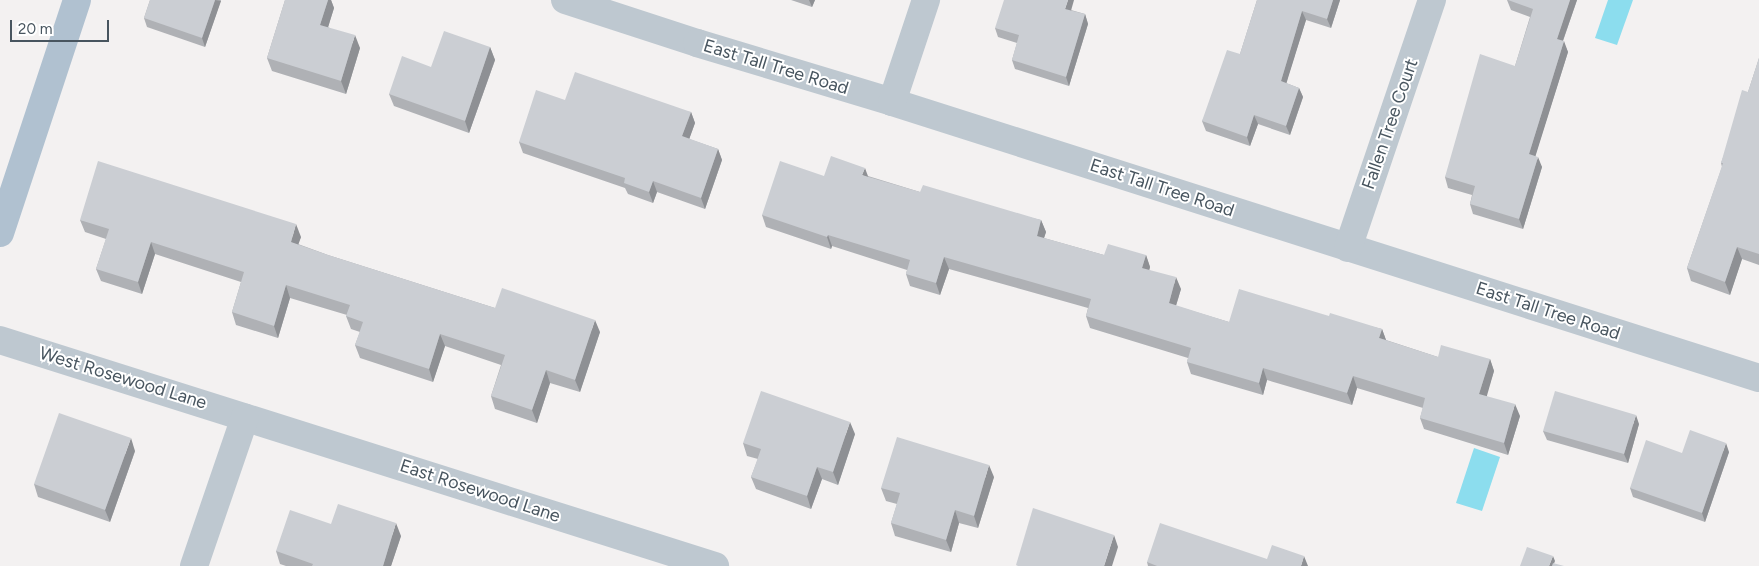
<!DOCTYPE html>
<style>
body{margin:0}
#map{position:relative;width:1759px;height:566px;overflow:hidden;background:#f3f1f1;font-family:Figtree,sans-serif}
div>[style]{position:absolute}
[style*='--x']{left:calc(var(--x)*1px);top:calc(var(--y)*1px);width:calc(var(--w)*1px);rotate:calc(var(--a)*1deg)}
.water>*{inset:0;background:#8cddee}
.minor>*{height:28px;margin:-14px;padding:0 14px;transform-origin:14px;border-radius:14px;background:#bec8d0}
.major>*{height:28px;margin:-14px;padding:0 14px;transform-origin:14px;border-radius:14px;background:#b0c1d0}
.wall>*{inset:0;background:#afb1b5}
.shaded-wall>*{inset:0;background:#8e9094}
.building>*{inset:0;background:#cbced3}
span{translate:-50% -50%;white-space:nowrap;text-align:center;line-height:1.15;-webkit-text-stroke:4px #fff;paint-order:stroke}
.street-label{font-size:18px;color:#48555f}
.scale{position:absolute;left:10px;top:20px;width:99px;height:22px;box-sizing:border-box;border:2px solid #48555f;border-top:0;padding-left:6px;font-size:15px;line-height:18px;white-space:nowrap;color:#48555f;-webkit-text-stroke:4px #fff;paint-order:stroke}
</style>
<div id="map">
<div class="water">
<div style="clip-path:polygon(1608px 0,1633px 0,1617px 45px,1595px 38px)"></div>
<div style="clip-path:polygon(1474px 448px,1500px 457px,1482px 511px,1456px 503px)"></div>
</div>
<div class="minor">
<div style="--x:565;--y:0;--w:139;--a:18"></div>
<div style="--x:697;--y:43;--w:204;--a:16.8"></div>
<div style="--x:892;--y:102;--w:910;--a:17.66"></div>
<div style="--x:892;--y:102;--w:108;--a:-71.6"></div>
<div style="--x:1348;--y:248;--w:262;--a:-71.3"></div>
<div style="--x:0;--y:340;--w:750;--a:17.54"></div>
<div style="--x:194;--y:566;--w:157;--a:-71.1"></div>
</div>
<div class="major">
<div style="--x:0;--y:233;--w:245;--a:-71.7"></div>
</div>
<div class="wall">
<div style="clip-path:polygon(150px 0,221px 0,205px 47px,147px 27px,144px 18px)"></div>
<div style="clip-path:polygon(285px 0,331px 0,334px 8px,328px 27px,360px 48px,346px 94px,272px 71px,267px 58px)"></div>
<div style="clip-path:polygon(791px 0,815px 0,812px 7px)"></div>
<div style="clip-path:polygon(1257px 0,1340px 0,1331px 28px,1306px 20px,1286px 83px,1299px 88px,1303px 97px,1290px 135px,1258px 124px,1250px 146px,1206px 131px,1202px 121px,1240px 54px)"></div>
<div style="clip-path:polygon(1507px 0,1577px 0,1563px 41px,1568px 52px,1535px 156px,1542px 167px,1523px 229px,1473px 214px,1470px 204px,1472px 195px,1448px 188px,1445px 177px,1515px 66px,1530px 17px,1511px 10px)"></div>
<div style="clip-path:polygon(1071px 10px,1085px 14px,1088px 24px,1069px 86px,1015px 69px,1012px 60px,1017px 43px,998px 37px,995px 28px)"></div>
<div style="clip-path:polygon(490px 47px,495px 60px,469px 133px,394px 106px,389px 94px)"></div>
<div style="clip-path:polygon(1759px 58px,1759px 265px,1742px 259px,1730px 295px,1691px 281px,1687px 268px,1722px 167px,1721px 163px,1748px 92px)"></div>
<div style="clip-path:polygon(565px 100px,691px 112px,695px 123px,689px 139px,718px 149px,722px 160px,705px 209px,657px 192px,653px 203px,628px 194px,625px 188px,523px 153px,519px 142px)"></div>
<div style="clip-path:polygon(824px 176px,868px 176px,920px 192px,1041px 220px,1046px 232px,1044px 238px,1104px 255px,1146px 255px,1150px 267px,1149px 270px,1181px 289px,1176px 306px,1229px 322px,1329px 316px,1382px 329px,1386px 340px,1438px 357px,1490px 359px,1494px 371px,1486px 396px,1520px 416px,1508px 455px,1424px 429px,1420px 418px,1423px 408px,1357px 388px,1352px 405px,1267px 380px,1263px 395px,1191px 374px,1187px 362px,1188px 358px,1090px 328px,1086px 316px,1088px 308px,949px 269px,940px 295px,910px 286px,906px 274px,907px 270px,832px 246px,831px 249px,766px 227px,762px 215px)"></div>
<div style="clip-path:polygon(80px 220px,301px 237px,298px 244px,328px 255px,495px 308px,600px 332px,580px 392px,550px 383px,537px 423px,495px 409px,491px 396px,501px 365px,445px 346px,433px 382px,360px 358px,355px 345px,360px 332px,351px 329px,346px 316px,347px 315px,290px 298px,278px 338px,236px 325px,232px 312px,241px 282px,155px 254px,142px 294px,101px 281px,96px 269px,106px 239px,85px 232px)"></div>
<div style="clip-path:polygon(1639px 424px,1628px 463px,1547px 440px,1543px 431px)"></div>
<div style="clip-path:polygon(855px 434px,838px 485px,822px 479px,811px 509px,756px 489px,751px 477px,758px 459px,747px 456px,743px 443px)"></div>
<div style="clip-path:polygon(135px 451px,110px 522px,38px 497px,34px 484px)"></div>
<div style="clip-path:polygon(1729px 452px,1705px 522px,1633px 497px,1630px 488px,1682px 453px)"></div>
<div style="clip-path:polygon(994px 477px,978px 528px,959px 523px,951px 552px,895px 536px,891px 523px,897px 504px,886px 501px,881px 488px)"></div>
<div style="clip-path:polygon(331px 524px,401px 536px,391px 566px,286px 566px,280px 564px,276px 551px)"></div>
<div style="clip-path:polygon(1267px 559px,1308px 566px,1148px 566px,1147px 562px)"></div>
</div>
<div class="shaded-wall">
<div style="clip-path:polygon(215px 0,221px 1px,205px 47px,202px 38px)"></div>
<div style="clip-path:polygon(328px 0,331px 0,334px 8px,325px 37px,320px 25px)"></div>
<div style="clip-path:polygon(809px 0,815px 0,812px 7px)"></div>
<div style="clip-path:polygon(1068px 0,1074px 0,1069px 18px,1065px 9px)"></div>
<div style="clip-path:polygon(1333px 0,1340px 0,1331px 28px,1327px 19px)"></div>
<div style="clip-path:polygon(1570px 0,1577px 0,1560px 49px,1557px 39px)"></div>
<div style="clip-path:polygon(1302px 11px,1306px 20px,1284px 91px,1281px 81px)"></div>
<div style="clip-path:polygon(1085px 14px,1088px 24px,1069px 86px,1066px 77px)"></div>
<div style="clip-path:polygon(355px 35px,360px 48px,346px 94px,341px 81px)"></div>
<div style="clip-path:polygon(1564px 41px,1568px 52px,1533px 164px,1529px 154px)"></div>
<div style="clip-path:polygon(490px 47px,495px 60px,469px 133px,465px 121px)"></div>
<div style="clip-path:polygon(1299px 88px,1303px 97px,1290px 135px,1286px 126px)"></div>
<div style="clip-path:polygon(691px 112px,695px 123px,686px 148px,682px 136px)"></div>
<div style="clip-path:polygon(1254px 115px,1258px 124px,1250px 146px,1247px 137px)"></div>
<div style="clip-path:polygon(718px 149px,722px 160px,705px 209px,701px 198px)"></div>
<div style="clip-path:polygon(1538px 157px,1542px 167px,1523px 229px,1519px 219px)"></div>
<div style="clip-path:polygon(865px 168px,869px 179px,862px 175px)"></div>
<div style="clip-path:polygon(653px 181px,657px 192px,653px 203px,649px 192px)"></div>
<div style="clip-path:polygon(1041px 220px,1046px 232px,1041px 247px,1037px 236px)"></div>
<div style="clip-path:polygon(296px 224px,301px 237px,295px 254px,291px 242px)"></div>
<div style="clip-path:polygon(828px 235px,832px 246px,831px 249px,827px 237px)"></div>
<div style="clip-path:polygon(151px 242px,155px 254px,142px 294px,138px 282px)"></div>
<div style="clip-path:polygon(1737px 247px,1742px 259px,1730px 295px,1725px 282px)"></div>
<div style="clip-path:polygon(1146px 255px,1150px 267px,1147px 279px,1142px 268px)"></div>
<div style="clip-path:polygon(944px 257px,949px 269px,940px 295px,936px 283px)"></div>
<div style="clip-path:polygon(1176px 277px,1181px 289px,1173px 315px,1169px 303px)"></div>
<div style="clip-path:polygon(286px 285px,290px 298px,278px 338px,274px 326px)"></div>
<div style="clip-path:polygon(595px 320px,600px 332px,580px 392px,575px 380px)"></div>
<div style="clip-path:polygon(1382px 329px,1386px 340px,1379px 338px)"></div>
<div style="clip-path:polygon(440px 334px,445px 346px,433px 382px,429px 369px)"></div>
<div style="clip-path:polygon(1490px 359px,1494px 371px,1484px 406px,1479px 394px)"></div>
<div style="clip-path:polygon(1263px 368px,1267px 380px,1263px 395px,1259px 383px)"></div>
<div style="clip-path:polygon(546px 370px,550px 383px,537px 423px,532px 410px)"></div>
<div style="clip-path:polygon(1353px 376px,1357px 388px,1352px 405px,1347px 393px)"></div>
<div style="clip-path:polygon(1515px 404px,1520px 416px,1508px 455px,1504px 443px)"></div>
<div style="clip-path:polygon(1636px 415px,1639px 424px,1628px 463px,1624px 454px)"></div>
<div style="clip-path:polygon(850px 422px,855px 434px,838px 485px,833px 472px)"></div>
<div style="clip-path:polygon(131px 438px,135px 451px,110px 522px,105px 510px)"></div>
<div style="clip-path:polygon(1726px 443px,1729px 452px,1705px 522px,1702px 513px)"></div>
<div style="clip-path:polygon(989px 465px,994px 477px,978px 528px,974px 516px)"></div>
<div style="clip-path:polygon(817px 467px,822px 479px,811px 509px,807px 496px)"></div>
<div style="clip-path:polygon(955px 510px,959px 523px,951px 552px,946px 540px)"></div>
<div style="clip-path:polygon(396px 523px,401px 536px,391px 566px,383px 566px)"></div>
<div style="clip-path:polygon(1114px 535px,1118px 547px,1112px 566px,1104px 566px)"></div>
<div style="clip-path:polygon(1304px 556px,1308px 566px,1301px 566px)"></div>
<div style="clip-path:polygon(1553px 556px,1555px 561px,1553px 566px,1549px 566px)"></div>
</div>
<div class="building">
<div style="clip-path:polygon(150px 0,215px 0,202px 38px,144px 18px)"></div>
<div style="clip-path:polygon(285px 0,328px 0,320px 25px,355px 35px,341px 81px,267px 58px)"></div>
<div style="clip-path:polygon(1004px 0,1068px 0,1065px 9px,1085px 14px,1066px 77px,1012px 60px,1019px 35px,995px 28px)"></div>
<div style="clip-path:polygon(1257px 0,1333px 0,1327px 19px,1302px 11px,1281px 81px,1299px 88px,1286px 126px,1254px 115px,1247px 137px,1202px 121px,1227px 50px,1240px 54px)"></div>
<div style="clip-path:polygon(1508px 0,1570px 0,1557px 39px,1564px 41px,1529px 154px,1538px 157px,1519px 219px,1470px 204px,1475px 186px,1445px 177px,1480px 54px,1515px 66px,1533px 9px)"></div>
<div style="clip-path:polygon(444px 31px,490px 47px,465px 121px,389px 94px,402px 56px,431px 67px)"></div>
<div style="clip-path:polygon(1759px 58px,1759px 254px,1737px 247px,1725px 282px,1687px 268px,1723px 163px,1721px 163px,1742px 90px,1748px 92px)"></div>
<div style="clip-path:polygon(575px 72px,691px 112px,682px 136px,718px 149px,701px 198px,653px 181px,649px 192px,624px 183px,625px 178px,519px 142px,536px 90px,565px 100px)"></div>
<div style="clip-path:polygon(831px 156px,865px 168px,862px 175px,920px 192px,923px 185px,1041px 220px,1037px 236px,1104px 255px,1108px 244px,1146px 255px,1142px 268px,1176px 277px,1169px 303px,1229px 322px,1239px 289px,1329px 316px,1330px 313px,1382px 329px,1379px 338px,1438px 357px,1441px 345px,1490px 359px,1479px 394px,1515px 404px,1504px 443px,1420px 418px,1425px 398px,1353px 376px,1347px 393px,1263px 368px,1259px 383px,1187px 362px,1191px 348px,1086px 316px,1091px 299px,944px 257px,936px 283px,906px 274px,910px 260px,828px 235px,827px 237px,762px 215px,780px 161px,824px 176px)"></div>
<div style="clip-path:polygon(98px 161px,296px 224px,291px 242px,328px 255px,495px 308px,502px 288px,595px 320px,575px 380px,546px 370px,532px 410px,491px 396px,505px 355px,440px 334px,429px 369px,355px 345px,363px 322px,346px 316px,350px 305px,286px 285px,274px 326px,232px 312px,244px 272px,151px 242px,138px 282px,96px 269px,109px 229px,80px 220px)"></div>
<div style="clip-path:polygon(761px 391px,850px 422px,833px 472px,817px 467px,807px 496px,751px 477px,761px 449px,743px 443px)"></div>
<div style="clip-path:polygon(1555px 391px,1636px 415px,1624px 454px,1543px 431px)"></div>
<div style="clip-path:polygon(59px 413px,131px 438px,105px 510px,34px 484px)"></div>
<div style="clip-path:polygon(1690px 430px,1726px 443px,1702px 513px,1630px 488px,1646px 440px,1682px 453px)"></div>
<div style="clip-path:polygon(897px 437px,989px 465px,974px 516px,955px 510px,946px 540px,891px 523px,900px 493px,881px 488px)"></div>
<div style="clip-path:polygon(338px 504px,396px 523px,383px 566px,312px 566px,313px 564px,276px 551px,290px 510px,331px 524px)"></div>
<div style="clip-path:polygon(1033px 508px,1114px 535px,1104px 566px,1018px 566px,1016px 565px)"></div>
<div style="clip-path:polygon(1160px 523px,1267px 559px,1272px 545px,1304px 556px,1301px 566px,1157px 566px,1147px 562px)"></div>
<div style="clip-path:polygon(1527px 547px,1553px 556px,1549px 566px,1520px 566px)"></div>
<div style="clip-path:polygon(1553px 563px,1564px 566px,1552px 566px)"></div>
</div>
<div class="street-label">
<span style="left:776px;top:67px;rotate:17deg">East Tall Tree Road</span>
<span style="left:1390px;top:124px;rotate:-71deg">Fallen Tree Court</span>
<span style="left:1162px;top:188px;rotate:18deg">East Tall Tree Road</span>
<span style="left:1548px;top:311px;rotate:18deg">East Tall Tree Road</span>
<span style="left:123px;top:378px;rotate:17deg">West Rosewood Lane</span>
<span style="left:480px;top:491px;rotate:18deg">East Rosewood Lane</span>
</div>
<div class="scale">20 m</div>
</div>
